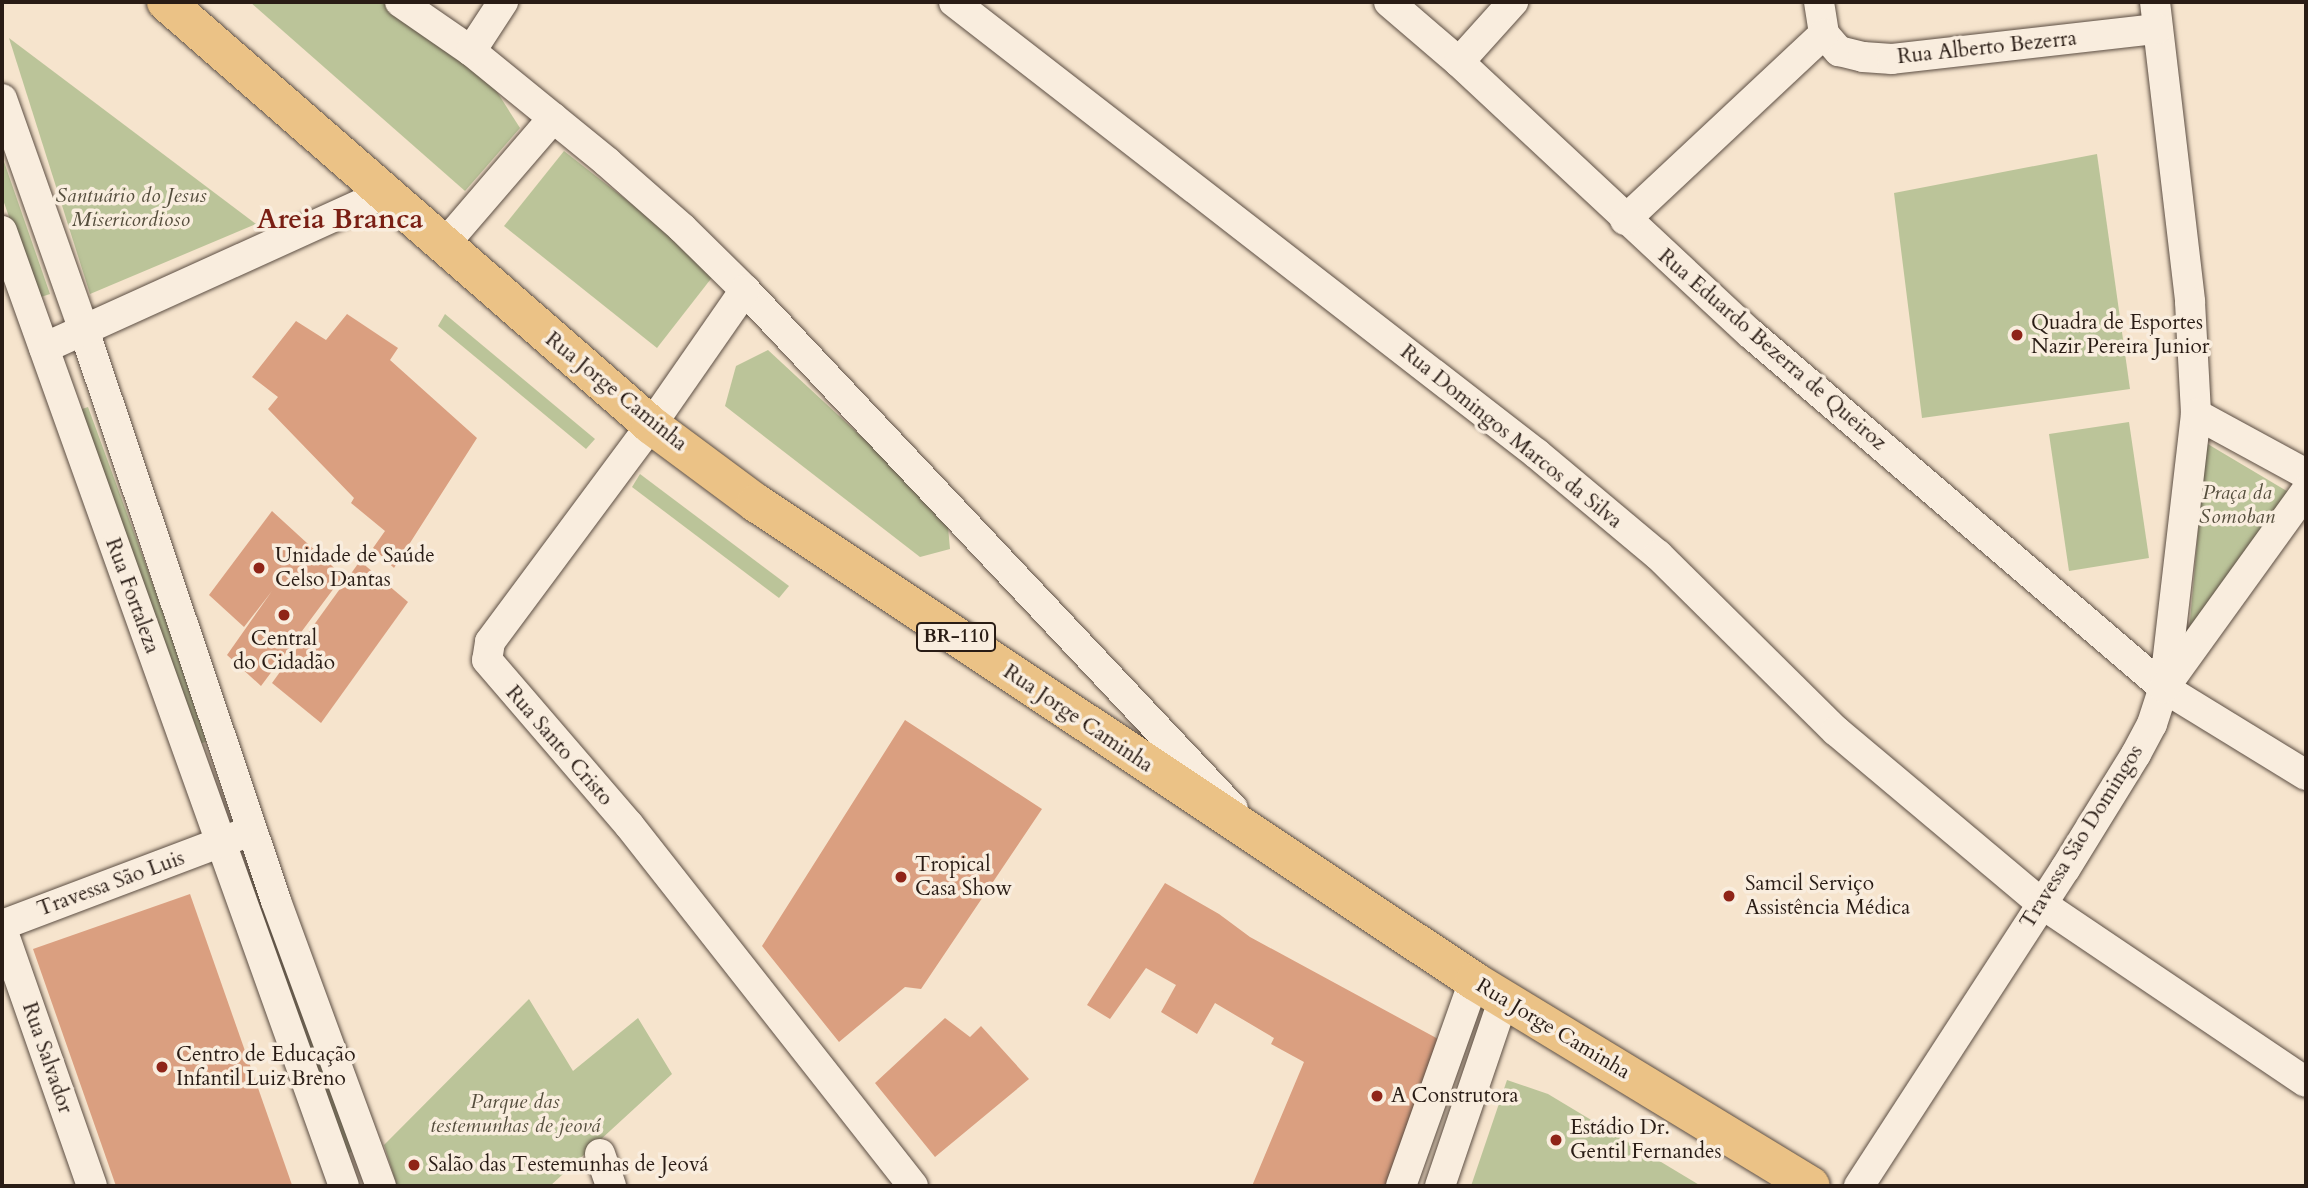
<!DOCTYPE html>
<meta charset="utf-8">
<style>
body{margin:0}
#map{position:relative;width:2308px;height:1188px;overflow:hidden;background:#f6e4cd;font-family:Cardo,serif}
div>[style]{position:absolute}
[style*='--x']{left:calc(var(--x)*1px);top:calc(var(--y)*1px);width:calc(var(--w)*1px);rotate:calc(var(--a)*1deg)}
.green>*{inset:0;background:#bbc499}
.building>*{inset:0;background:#da9f80}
.roads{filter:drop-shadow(0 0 2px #5c4e43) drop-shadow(0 0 2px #5c4e43)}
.minor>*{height:30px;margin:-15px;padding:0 15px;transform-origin:15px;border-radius:15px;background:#f9edde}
.primary>*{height:38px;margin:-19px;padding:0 19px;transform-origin:19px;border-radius:19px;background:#ebc286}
.dots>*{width:19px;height:19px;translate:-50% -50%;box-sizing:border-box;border:4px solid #f9edde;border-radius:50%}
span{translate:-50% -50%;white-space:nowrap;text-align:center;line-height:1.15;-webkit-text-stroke:7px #f9edde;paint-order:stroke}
.shield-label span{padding:2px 5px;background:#f9edde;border:2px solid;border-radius:5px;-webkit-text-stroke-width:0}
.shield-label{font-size:19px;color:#291c15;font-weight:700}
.street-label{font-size:21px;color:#291c15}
.park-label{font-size:21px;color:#554e3d;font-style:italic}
.poi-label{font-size:21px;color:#291c15}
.left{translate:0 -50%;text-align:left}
.district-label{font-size:28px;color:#7a1f14;font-weight:700}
.frame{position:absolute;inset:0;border:4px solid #291c15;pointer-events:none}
</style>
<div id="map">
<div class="green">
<div style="clip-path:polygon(250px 2px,385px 2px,471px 51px,520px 128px,465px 191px)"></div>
<div style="clip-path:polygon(9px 38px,256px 224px,90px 294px)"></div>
<div style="clip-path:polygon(564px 151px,717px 271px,657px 348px,504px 226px)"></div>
<div style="clip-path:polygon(2097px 154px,2130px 389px,1922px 418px,1894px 193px)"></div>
<div style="clip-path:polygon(2px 156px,50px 294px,38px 298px,2px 197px)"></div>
<div style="clip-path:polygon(445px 314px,595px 439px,586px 449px,438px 326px)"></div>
<div style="clip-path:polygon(768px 350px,947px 516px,950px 549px,920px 557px,725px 406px,736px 366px)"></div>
<div style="clip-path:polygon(88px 407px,210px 740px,195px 746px,73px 412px)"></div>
<div style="clip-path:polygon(2129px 422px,2149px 558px,2069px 571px,2049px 434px)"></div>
<div style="clip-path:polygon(2206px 443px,2292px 494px,2189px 632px)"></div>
<div style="clip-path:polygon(640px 474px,789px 586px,779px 598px,632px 487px)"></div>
<div style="clip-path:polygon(255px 871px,355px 1150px,343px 1156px,242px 875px)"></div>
<div style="clip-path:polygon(529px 999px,573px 1071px,638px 1018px,672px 1074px,550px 1186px,397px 1186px,384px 1145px)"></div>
<div style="clip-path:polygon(1507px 1080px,1548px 1094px,1701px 1186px,1471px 1186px)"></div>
</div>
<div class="building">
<div style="clip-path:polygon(347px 314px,398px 348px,390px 360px,477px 438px,394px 568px,373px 548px,385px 531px,351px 503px,354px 498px,268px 409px,278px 397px,252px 377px,296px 321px,326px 340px)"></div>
<div style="clip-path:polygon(272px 511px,343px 576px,261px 686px,227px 655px,272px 591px,244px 627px,209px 595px)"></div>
<div style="clip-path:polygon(360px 561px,408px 602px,321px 723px,272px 683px)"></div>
<div style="clip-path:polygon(905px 720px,1042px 809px,921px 989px,905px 987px,839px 1042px,762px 946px)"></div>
<div style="clip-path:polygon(1165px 883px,1219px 914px,1250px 937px,1440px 1040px,1389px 1186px,1252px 1186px,1304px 1062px,1271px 1044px,1274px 1038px,1215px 1003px,1197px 1034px,1161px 1012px,1176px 985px,1146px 968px,1110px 1019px,1087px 1005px)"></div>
<div style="clip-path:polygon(190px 894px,292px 1185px,288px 1186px,116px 1186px,33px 949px)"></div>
<div style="clip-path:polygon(945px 1018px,970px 1037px,981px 1026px,1029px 1079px,935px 1157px,875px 1083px)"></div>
</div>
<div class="roads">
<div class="minor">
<div style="--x:400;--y:2;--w:86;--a:34.6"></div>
<div style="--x:471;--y:51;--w:176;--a:39.2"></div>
<div style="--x:607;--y:162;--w:100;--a:41.3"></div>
<div style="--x:682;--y:228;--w:88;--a:44.5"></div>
<div style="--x:745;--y:290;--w:712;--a:46.76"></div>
<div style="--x:954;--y:2;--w:738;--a:37.79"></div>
<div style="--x:1537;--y:454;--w:158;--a:39.9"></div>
<div style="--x:1658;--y:555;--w:250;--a:44.7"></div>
<div style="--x:1836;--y:731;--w:269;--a:40"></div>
<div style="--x:2042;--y:904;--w:318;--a:34"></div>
<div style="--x:1389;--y:2;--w:92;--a:40.6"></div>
<div style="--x:1459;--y:62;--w:399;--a:43"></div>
<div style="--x:1751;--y:334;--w:544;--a:40.6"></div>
<div style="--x:2164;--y:688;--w:167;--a:31.5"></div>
<div style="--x:1819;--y:2;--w:32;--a:81"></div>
<div style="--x:2155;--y:2;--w:302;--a:83.3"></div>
<div style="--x:2190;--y:302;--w:112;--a:86.9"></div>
<div style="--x:2196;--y:414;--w:271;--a:96.6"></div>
<div style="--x:1824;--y:34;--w:23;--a:49"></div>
<div style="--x:1839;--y:51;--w:25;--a:14"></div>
<div style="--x:1863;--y:57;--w:29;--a:4"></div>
<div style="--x:1892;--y:59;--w:267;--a:-6.5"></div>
<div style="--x:471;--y:51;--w:59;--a:-56.9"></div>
<div style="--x:1459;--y:62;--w:81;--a:-48"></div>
<div style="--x:2;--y:99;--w:245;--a:70.5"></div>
<div style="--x:84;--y:330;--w:602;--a:71.41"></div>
<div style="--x:276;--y:901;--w:304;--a:69.8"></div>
<div style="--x:1625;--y:220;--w:272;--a:-43.1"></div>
<div style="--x:2;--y:231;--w:1014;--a:70.3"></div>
<div style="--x:443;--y:246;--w:169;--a:-49.3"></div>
<div style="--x:745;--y:290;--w:165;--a:124.8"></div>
<div style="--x:651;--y:425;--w:270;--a:126.6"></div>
<div style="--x:490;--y:642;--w:18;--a:99"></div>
<div style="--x:487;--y:660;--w:218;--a:49.3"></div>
<div style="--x:629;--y:825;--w:459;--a:51.8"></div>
<div style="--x:44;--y:348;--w:373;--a:-24.4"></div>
<div style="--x:2196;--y:414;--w:125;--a:28.6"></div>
<div style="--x:2;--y:925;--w:251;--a:-20.7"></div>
<div style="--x:2;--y:929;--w:272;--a:70.7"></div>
<div style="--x:600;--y:1154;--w:34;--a:71"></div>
<div style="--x:1401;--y:1186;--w:218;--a:-70.4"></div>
<div style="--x:1440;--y:1186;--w:199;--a:-71.2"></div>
<div style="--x:1859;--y:1186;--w:378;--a:-57"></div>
<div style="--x:2065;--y:869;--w:135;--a:-58.3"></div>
<div style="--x:2136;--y:754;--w:34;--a:-62"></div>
<div style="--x:2152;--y:724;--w:38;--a:-72"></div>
<div style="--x:2164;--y:688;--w:243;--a:-54.2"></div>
</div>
<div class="primary">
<div style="--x:166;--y:2;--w:644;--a:41.09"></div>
<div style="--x:651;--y:425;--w:131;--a:36.6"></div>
<div style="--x:756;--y:503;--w:863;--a:33.65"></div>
<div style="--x:1474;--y:981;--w:394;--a:31.3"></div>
</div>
</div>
<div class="dots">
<div style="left:2017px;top:335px;background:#8f2418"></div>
<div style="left:259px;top:568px;background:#8f2418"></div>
<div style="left:284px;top:615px;background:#8f2418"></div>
<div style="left:901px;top:877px;background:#8f2418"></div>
<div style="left:1729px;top:896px;background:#8f2418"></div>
<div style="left:162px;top:1067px;background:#8f2418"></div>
<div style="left:1377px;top:1096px;background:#8f2418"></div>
<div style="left:1556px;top:1140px;background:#8f2418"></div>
<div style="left:414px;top:1165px;background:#8f2418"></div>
</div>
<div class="shield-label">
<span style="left:956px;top:637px">BR-110</span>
</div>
<div class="street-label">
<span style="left:1987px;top:48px;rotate:-6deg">Rua Alberto Bezerra</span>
<span style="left:1772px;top:350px;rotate:41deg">Rua Eduardo Bezerra de Queiroz</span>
<span style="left:616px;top:392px;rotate:39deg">Rua Jorge Caminha</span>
<span style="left:1511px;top:437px;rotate:39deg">Rua Domingos Marcos da Silva</span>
<span style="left:132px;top:596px;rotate:70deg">Rua Fortaleza</span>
<span style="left:1078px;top:719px;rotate:34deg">Rua Jorge Caminha</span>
<span style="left:559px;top:746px;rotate:49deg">Rua Santo Cristo</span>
<span style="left:2082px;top:837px;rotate:-58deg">Travessa São Domingos</span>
<span style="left:111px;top:884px;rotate:-20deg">Travessa São Luis</span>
<span style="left:1553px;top:1029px;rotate:31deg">Rua Jorge Caminha</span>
<span style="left:47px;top:1058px;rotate:71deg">Rua Salvador</span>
</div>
<div class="park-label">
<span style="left:131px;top:208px">Santuário do Jesus<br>Misericordioso</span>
<span style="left:2237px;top:505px">Praça da<br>Somoban</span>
<span style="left:515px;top:1114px">Parque das<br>testemunhas de jeová</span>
</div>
<div class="poi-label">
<span class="left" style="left:2031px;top:335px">Quadra de Esportes<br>Nazir Pereira Junior</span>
<span class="left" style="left:275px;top:568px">Unidade de Saúde<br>Celso Dantas</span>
<span style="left:284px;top:651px">Central<br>do Cidadão</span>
<span class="left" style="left:915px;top:877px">Tropical<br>Casa Show</span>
<span class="left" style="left:1745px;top:896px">Samcil Serviço<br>Assistência Médica</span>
<span class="left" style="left:176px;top:1067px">Centro de Educação<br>Infantil Luiz Breno</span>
<span class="left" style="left:1391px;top:1096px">A Construtora</span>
<span class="left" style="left:1570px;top:1140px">Estádio Dr.<br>Gentil Fernandes</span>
<span class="left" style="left:428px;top:1165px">Salão das Testemunhas de Jeová</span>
</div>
<div class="district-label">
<span style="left:340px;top:219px">Areia Branca</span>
</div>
<div class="frame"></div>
</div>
